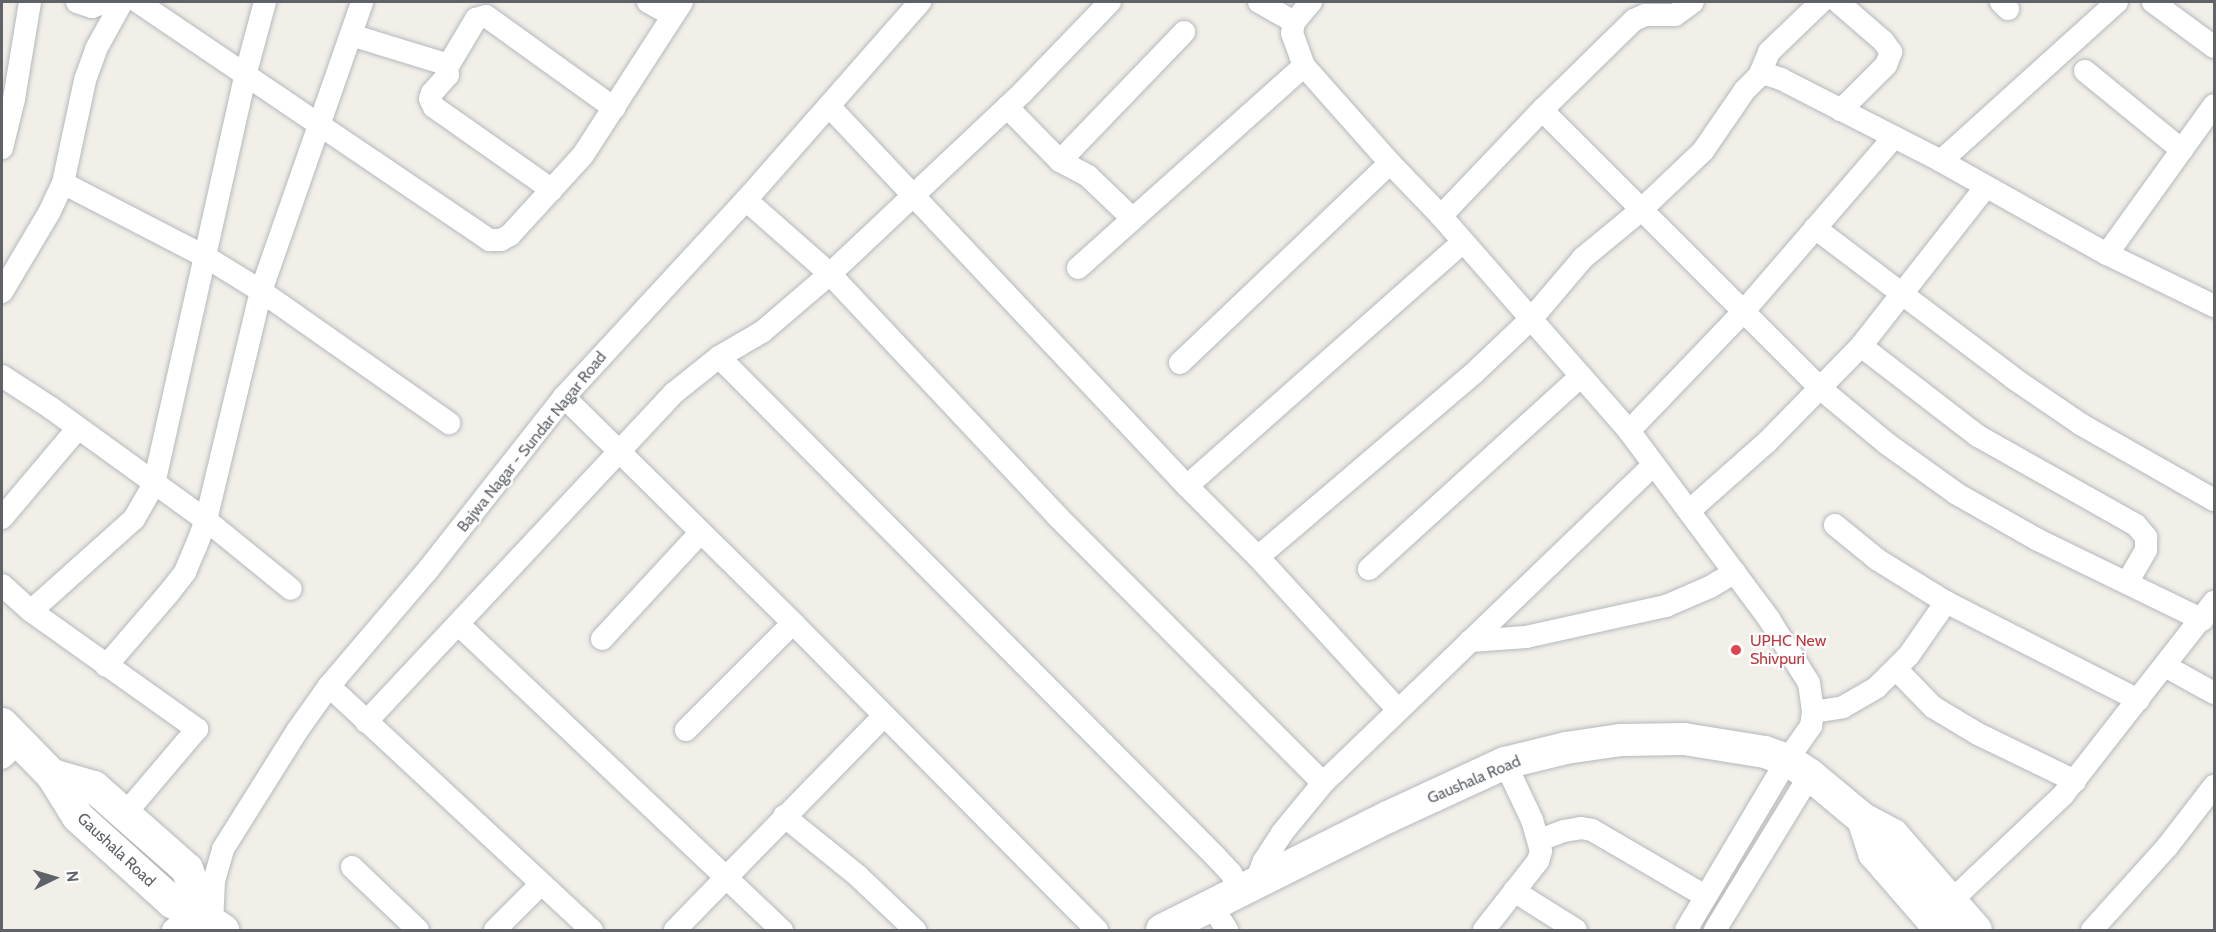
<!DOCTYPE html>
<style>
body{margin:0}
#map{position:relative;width:2216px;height:932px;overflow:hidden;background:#f1efe8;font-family:Cabin,sans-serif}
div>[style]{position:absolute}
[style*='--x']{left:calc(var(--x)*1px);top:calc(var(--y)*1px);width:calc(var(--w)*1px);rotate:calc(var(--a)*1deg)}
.roads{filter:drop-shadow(0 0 2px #b5b8bc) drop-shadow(0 0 2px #b5b8bc)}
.street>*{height:22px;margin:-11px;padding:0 11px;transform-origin:11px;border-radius:11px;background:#fff}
.secondary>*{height:32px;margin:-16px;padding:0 16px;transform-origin:16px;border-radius:16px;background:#fff}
.dots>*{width:16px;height:16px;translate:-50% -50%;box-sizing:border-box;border:3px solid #fff;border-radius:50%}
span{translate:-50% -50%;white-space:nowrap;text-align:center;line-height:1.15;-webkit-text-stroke:4.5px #fff;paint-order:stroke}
.street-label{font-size:16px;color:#5f6368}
.health-label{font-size:16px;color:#be3a42}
.left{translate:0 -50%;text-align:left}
.frame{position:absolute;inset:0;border:3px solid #5f6368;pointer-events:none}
.north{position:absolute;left:24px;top:848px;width:60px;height:60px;-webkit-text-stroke:4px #fff;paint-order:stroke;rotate:85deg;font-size:16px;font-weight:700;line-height:24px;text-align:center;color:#5f6368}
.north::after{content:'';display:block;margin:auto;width:21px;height:27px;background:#5f6368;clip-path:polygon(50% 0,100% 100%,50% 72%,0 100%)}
</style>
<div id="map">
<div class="roads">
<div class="street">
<div style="--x:77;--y:2;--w:16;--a:18"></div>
<div style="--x:92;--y:7;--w:15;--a:-20"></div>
<div style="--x:138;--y:2;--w:425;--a:34.1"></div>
<div style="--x:490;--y:240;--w:11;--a:0"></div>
<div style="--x:501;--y:240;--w:10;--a:-29"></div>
<div style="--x:510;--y:235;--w:108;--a:-47.6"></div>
<div style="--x:583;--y:155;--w:182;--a:-57.1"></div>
<div style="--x:648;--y:2;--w:26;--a:29"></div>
<div style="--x:1259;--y:2;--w:40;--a:29.7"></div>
<div style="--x:1311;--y:2;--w:26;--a:130"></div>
<div style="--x:1294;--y:22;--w:11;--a:100"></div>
<div style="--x:1292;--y:33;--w:35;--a:70"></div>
<div style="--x:1304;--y:66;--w:130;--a:48.4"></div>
<div style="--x:1390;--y:163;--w:74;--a:46.1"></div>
<div style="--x:1441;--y:216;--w:286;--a:48.8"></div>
<div style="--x:1629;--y:431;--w:234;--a:53.3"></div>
<div style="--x:1769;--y:619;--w:75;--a:58"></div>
<div style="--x:1809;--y:683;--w:29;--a:82"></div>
<div style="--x:1813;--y:712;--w:14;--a:98"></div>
<div style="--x:1811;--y:726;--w:42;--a:125.2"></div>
<div style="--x:1787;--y:760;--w:198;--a:120.7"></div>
<div style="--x:1838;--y:2;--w:60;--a:40.9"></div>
<div style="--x:1883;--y:41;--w:14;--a:54"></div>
<div style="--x:1891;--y:52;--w:14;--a:111"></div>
<div style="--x:1886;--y:65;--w:64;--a:135"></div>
<div style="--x:2001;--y:2;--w:10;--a:45"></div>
<div style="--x:2153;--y:2;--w:76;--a:36.4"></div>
<div style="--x:351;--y:35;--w:99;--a:17"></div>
<div style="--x:446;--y:64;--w:11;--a:80"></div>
<div style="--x:448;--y:75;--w:24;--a:132"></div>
<div style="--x:432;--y:93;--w:6;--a:108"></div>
<div style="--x:430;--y:99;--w:9;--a:63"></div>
<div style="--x:434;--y:107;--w:144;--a:35.1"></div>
<div style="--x:448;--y:66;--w:55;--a:-59.2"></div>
<div style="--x:476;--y:19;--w:10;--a:-17"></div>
<div style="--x:486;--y:16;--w:158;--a:35.7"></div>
<div style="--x:2085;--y:71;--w:125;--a:39.2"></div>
<div style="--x:1759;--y:76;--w:26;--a:-67"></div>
<div style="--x:1769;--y:52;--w:72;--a:-43.9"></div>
<div style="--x:829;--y:106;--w:522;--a:46.71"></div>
<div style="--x:1187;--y:486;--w:100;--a:45"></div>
<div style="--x:1258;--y:557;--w:207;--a:47.5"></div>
<div style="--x:1007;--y:107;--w:76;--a:45.5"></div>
<div style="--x:1060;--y:161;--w:32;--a:28"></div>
<div style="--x:1088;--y:176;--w:62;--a:43.7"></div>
<div style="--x:1542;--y:110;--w:395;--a:45"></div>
<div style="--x:1821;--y:389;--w:85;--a:39.7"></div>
<div style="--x:1886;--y:443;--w:87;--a:35.7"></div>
<div style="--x:1957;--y:494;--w:93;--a:29.6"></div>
<div style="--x:2038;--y:540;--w:183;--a:25.9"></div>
<div style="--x:2;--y:148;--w:50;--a:-76.2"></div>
<div style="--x:14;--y:99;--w:98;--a:-80.6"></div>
<div style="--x:1060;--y:161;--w:179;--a:-46.1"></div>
<div style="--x:1941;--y:161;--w:237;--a:-42.1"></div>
<div style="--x:63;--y:183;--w:161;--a:27.4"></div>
<div style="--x:206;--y:257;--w:65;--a:31.7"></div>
<div style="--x:261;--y:291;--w:230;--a:35.1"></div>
<div style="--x:746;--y:200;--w:112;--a:41.4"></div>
<div style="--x:830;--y:274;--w:333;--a:46.8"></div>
<div style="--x:1058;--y:517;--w:375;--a:45.1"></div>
<div style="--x:1441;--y:216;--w:146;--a:-46.4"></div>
<div style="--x:1542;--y:110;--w:129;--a:-44.4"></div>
<div style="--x:1634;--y:20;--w:12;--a:-24"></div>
<div style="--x:1645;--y:15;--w:30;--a:0"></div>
<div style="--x:1675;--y:15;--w:22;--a:-36"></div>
<div style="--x:1815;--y:228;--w:248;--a:37.1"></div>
<div style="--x:2013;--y:378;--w:83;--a:34.3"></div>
<div style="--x:2082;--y:425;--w:152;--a:29.6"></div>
<div style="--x:2107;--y:254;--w:183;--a:-54.3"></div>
<div style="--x:1078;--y:268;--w:303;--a:-41.8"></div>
<div style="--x:2;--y:292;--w:92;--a:-59.3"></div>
<div style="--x:49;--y:213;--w:33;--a:-65"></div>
<div style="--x:63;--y:183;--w:105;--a:-77.9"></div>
<div style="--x:85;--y:80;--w:33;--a:-70"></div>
<div style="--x:96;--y:49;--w:54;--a:-61"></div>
<div style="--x:1861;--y:346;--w:148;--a:37.6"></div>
<div style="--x:1978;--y:436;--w:181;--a:29.4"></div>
<div style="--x:2136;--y:525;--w:16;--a:50"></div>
<div style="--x:2146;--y:537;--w:13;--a:90"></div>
<div style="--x:2146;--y:550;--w:38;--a:120"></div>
<div style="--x:719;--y:357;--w:704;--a:45.17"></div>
<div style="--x:1215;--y:856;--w:23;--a:47"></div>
<div style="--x:1231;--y:873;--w:21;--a:61"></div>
<div style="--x:1180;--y:363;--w:290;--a:-43.6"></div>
<div style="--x:2;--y:376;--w:59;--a:33.1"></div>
<div style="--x:51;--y:408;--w:191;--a:35.9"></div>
<div style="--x:206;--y:520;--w:109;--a:39.1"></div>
<div style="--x:564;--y:397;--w:322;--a:44.6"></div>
<div style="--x:793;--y:623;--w:432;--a:45.3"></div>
<div style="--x:1629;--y:431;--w:165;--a:-46.2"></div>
<div style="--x:1743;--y:312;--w:231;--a:-49.2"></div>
<div style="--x:1187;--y:486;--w:368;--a:-41.5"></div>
<div style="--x:1689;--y:511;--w:104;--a:-41.5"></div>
<div style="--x:1767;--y:442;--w:134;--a:-45.6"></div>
<div style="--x:1861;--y:346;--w:201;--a:-51.9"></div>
<div style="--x:2;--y:518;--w:118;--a:-49.8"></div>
<div style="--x:1835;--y:525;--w:55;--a:39.1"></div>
<div style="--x:1878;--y:560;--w:80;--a:31.7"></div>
<div style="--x:1258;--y:557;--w:282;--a:-40.4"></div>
<div style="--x:1473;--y:374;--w:81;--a:-43.5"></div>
<div style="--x:1532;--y:318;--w:79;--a:-49.6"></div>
<div style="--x:1583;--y:258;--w:75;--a:-39.6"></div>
<div style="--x:1641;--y:210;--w:86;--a:-43.6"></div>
<div style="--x:1703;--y:151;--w:74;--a:-55.5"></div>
<div style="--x:1745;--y:90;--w:20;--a:-45"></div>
<div style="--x:1759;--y:76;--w:7;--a:-16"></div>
<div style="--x:1766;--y:74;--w:16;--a:18"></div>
<div style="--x:1781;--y:79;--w:180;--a:27.1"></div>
<div style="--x:1941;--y:161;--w:190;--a:29.3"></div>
<div style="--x:2107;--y:254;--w:119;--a:25.9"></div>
<div style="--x:1369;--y:569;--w:285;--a:-42.3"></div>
<div style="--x:2;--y:585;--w:39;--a:42"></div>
<div style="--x:31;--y:611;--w:204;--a:35.4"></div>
<div style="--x:197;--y:729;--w:111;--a:130.3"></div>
<div style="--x:31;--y:611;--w:138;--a:-41.8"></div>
<div style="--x:134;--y:519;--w:40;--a:-60.3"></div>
<div style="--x:154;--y:484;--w:418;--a:-77.4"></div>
<div style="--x:245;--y:76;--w:77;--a:-74.9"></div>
<div style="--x:458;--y:624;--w:446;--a:43.4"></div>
<div style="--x:602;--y:639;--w:144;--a:-47.2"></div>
<div style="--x:1470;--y:641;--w:56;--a:-4.1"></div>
<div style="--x:1526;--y:637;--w:143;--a:-12.5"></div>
<div style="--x:1666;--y:606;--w:48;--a:-23.4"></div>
<div style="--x:1710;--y:587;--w:29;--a:-31"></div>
<div style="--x:106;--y:666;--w:95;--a:-49.3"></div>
<div style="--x:168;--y:594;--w:28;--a:-52"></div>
<div style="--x:185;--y:572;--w:25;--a:-67"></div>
<div style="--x:195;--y:549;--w:31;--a:-69"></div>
<div style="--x:206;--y:520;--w:236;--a:-76.5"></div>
<div style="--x:261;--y:291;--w:306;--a:-70.7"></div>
<div style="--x:2165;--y:666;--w:56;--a:28.9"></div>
<div style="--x:1897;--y:670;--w:52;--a:45.8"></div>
<div style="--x:1933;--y:707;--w:52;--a:31"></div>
<div style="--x:1978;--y:734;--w:108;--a:25.9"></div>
<div style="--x:329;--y:686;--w:359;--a:42.9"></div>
<div style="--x:1813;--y:712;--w:30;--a:-9"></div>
<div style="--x:1843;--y:707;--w:39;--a:-30"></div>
<div style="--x:1877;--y:687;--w:45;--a:-45"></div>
<div style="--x:1909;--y:655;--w:65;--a:-55.1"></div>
<div style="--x:1946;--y:602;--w:216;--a:27"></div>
<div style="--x:366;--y:722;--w:451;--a:-46.9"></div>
<div style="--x:674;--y:393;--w:58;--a:-38.7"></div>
<div style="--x:719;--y:357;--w:50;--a:-30.2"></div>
<div style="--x:762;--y:332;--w:89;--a:-40.5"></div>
<div style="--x:830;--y:274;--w:265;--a:-43.3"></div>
<div style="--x:1023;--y:92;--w:125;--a:-46"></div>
<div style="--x:686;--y:730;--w:151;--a:-45"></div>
<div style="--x:2;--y:758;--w:22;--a:-43"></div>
<div style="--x:784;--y:816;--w:95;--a:39"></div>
<div style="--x:858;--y:876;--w:79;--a:43.5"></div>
<div style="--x:1540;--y:840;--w:26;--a:-21"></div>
<div style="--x:1564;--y:831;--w:17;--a:-10"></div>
<div style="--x:1581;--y:828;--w:11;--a:10"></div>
<div style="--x:1592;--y:830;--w:131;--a:30.3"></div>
<div style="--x:352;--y:867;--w:91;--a:43.7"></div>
<div style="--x:1255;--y:884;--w:25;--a:-69"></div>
<div style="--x:1264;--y:861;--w:33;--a:-57"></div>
<div style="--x:1282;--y:833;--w:65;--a:-50.6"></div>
<div style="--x:1323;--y:783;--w:458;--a:-43.9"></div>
<div style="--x:1514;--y:891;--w:73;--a:32.2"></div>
<div style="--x:1950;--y:902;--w:156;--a:-43.4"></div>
<div style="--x:2063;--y:795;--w:245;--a:-52"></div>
<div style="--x:1211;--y:905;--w:30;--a:57"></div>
<div style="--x:212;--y:923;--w:42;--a:-87.3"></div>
<div style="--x:214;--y:881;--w:33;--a:-74"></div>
<div style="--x:223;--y:849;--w:139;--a:-57.9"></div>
<div style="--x:297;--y:731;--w:55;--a:-54.6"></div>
<div style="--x:329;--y:686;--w:151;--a:-49.6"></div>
<div style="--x:427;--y:571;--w:221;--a:-51.8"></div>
<div style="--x:564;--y:397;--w:268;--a:-47.3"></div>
<div style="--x:746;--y:200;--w:264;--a:-48.7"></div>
<div style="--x:173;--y:930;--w:28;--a:-41"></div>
<div style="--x:495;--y:930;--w:65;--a:-45"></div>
<div style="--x:675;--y:930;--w:299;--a:-45.7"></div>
<div style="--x:1484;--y:930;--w:88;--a:-52"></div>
<div style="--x:1538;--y:861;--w:10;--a:-73"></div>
<div style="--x:1541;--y:851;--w:32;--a:-106"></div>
<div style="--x:1532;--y:820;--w:63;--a:-115.3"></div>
<div style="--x:1715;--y:930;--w:182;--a:-58.5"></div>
<div style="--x:2092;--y:930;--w:112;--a:-47.9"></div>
<div style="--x:2167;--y:847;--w:77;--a:-52.4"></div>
</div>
<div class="secondary">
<div style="--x:2;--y:724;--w:71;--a:45.6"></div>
<div style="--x:52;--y:775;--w:49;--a:58.2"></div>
<div style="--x:78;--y:817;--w:127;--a:42.1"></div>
<div style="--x:172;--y:902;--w:37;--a:26"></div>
<div style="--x:205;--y:918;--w:22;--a:34"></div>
<div style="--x:52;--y:775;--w:44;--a:15.9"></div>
<div style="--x:94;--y:787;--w:124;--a:41.4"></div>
<div style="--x:187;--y:869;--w:52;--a:69.8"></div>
<div style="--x:1863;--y:819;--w:36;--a:72"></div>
<div style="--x:1874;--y:853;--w:102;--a:49"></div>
<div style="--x:1162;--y:930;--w:253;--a:-26.6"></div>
<div style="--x:1388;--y:817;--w:129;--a:-24.8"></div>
<div style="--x:1505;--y:763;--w:63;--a:-13.8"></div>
<div style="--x:1566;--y:748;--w:56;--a:-8.3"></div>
<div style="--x:1621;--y:740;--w:63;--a:-0.9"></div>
<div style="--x:1684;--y:739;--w:82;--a:9.1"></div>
<div style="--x:1765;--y:752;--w:23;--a:20"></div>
<div style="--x:1787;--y:760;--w:27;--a:33"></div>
<div style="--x:1810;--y:775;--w:69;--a:39.7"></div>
<div style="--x:1863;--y:819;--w:34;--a:28"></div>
<div style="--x:1893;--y:835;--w:126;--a:48.9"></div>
</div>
</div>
<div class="dots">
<div style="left:1736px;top:650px;background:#e0444e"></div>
</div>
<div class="street-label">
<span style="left:532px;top:442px;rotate:-51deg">Bajwa Nagar - Sundar Nagar Road</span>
<span style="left:1474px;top:780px;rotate:-23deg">Gaushala Road</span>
<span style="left:116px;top:850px;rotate:43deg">Gaushala Road</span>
</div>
<div class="health-label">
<span class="left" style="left:1750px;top:650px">UPHC New<br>Shivpuri</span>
</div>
<div class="frame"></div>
<div class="north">N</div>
</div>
